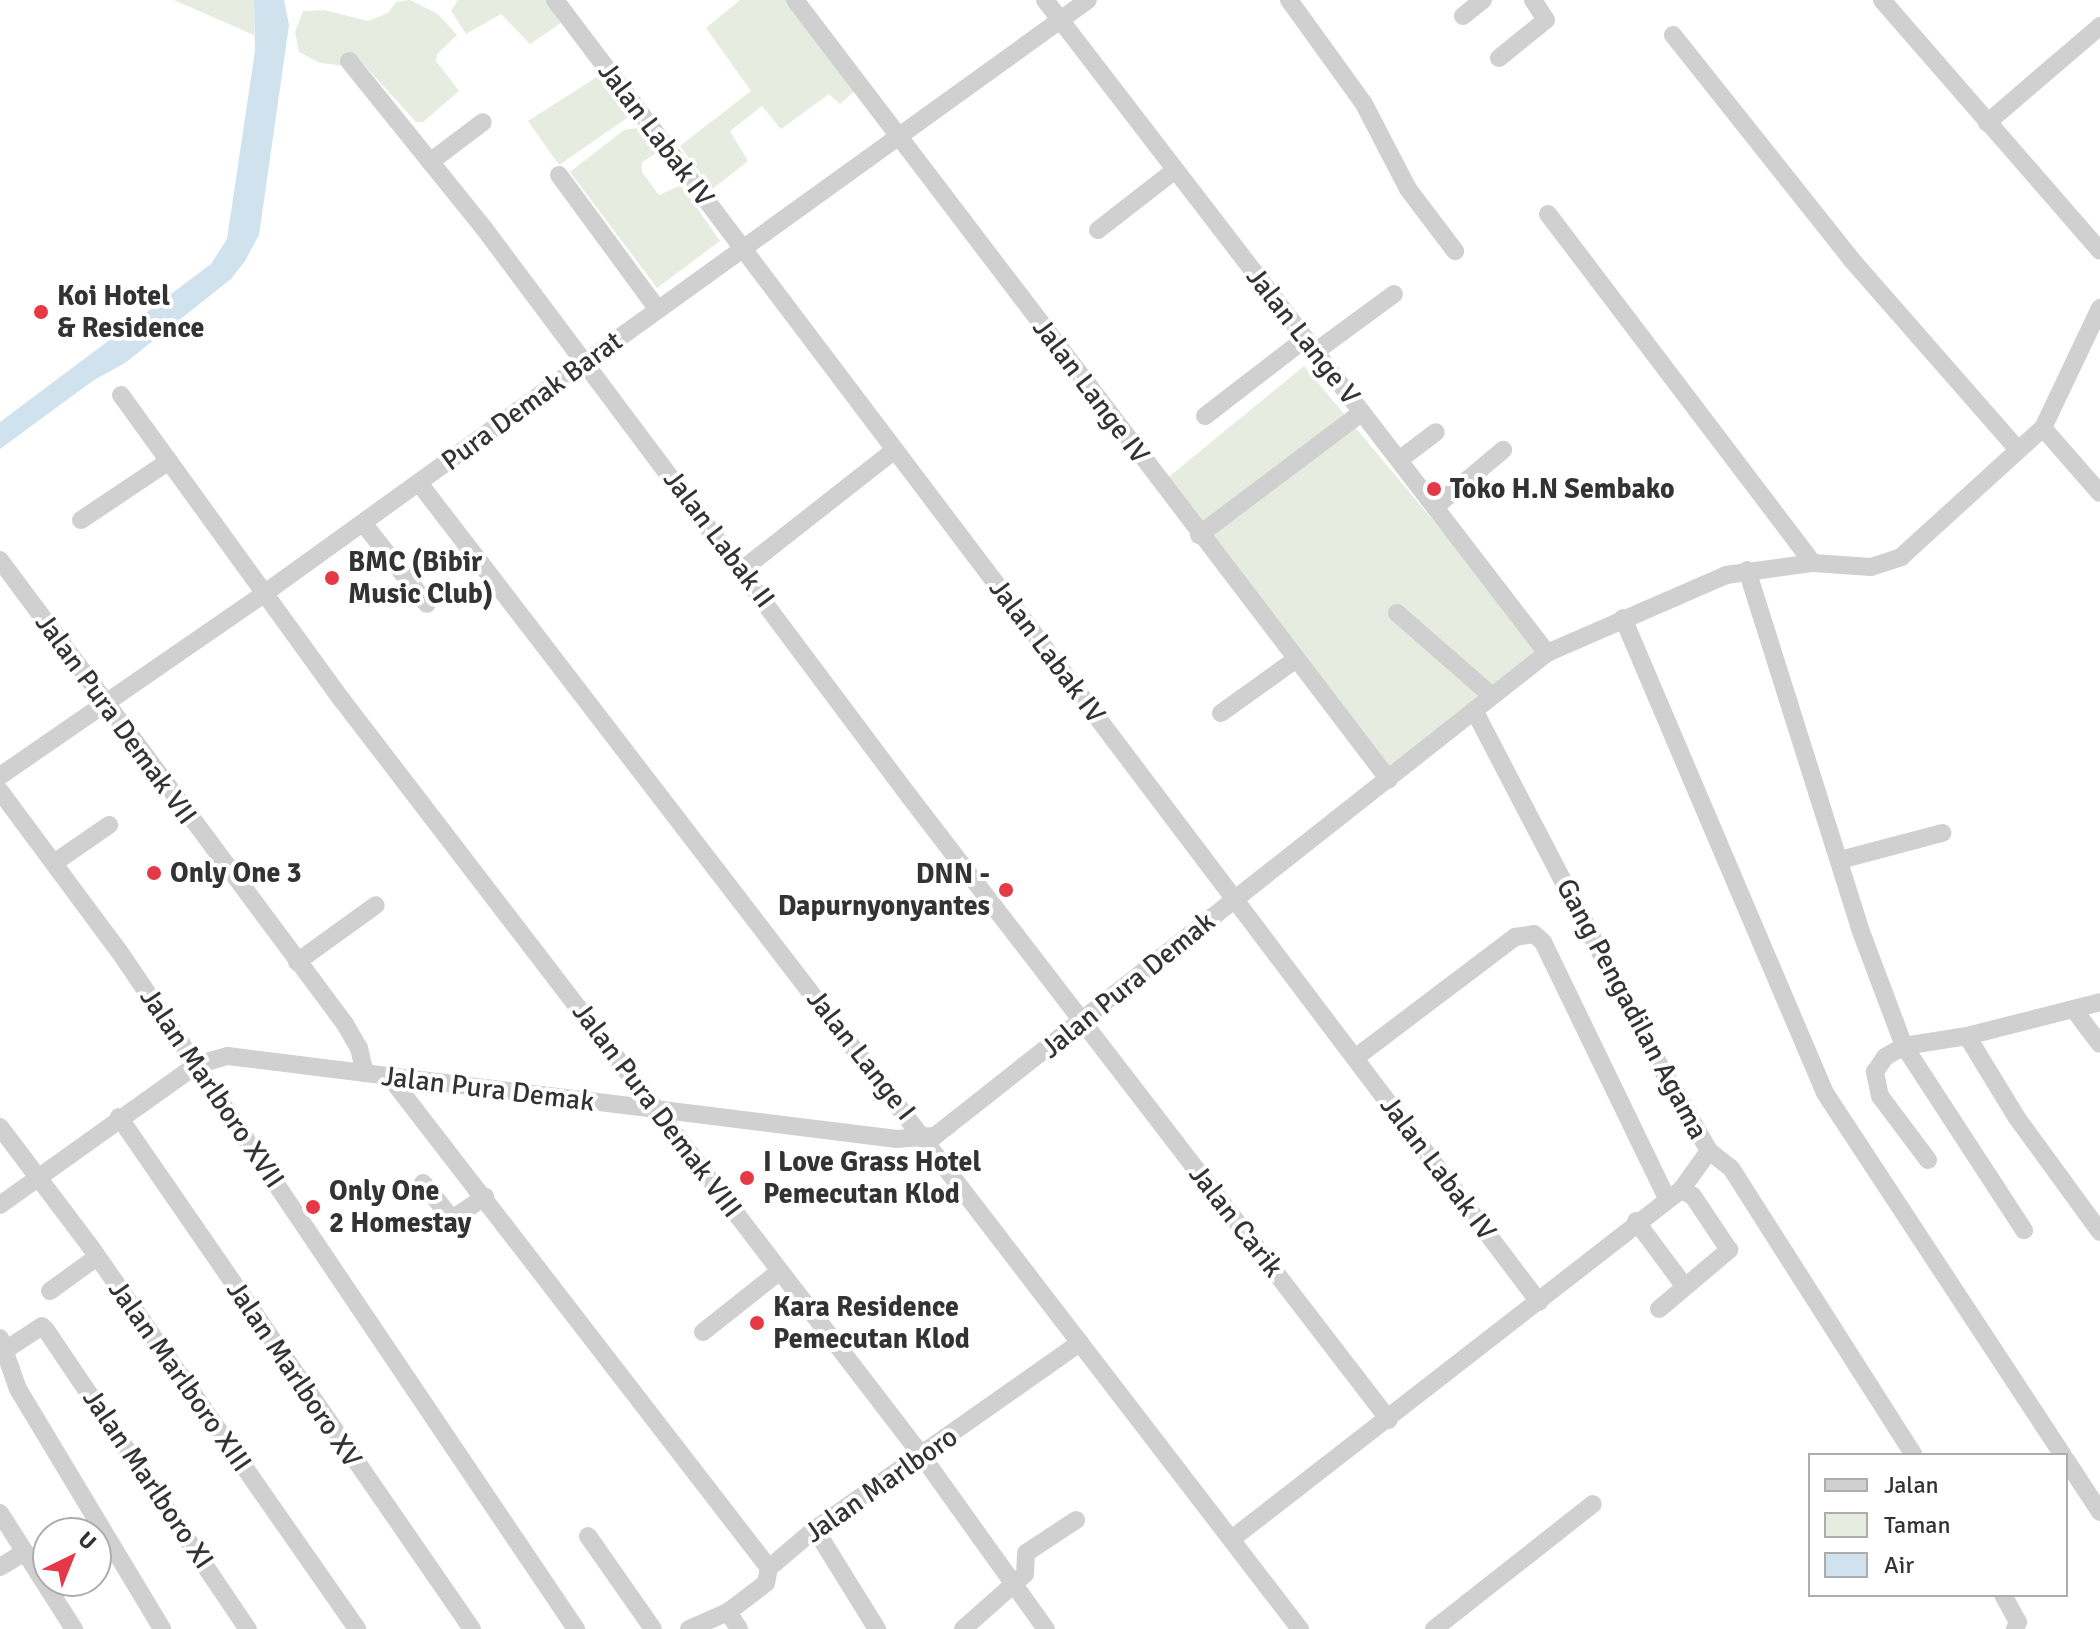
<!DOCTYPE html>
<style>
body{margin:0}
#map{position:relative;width:2100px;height:1629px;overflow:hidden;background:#fff;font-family:Signika,sans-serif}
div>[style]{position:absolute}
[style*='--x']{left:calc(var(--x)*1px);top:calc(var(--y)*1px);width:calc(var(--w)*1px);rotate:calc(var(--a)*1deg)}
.green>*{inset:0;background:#e6ecdf}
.water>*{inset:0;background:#cfe2ee}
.street>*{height:18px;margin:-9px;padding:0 9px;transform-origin:9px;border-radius:9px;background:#d0d0d0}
.dots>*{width:22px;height:22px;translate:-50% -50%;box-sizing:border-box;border:4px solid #fff;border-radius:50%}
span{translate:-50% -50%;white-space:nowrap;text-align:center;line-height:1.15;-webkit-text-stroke:8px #fff;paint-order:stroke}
.street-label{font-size:28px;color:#333}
.poi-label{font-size:28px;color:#333;font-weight:700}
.left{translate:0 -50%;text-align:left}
.right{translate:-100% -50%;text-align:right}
.legend{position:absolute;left:1808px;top:1453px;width:260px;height:144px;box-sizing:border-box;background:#fff;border:2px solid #adadad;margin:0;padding:10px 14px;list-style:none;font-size:24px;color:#333}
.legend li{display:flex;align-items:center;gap:16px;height:40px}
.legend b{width:40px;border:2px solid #adadad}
.north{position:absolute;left:32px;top:1517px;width:80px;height:80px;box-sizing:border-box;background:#fff;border:2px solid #adadad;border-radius:50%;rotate:43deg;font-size:22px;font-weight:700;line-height:32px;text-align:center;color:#333}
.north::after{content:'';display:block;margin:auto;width:28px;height:36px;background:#e63946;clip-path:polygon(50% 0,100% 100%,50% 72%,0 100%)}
</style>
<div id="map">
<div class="green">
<div style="clip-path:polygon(174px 0,254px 0,254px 35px)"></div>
<div style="clip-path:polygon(410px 0,438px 14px,457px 35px,437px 54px,436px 61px,459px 91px,423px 122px,416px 122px,357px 57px,346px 66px,320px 63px,299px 52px,295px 32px,303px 11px,324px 10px,368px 21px,388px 13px,396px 2px)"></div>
<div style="clip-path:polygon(458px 0,545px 0,561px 23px,530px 44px,501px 14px,466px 34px,451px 11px)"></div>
<div style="clip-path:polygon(740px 0,788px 0,856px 90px,840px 104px,829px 94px,781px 129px,762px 106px,730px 131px,748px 161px,712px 189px,680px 146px,751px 91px,706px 28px)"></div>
<div style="clip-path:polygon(600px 75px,630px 116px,559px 165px,528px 121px)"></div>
<div style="clip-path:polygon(638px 128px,657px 153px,642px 162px,642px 172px,659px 195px,681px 185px,720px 241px,657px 288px,570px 172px,624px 130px)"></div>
<div style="clip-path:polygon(1304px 366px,1539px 647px,1392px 774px,1165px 480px)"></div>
</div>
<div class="water">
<div style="clip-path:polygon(254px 0,284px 0,289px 25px,259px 235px,245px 261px,231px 279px,125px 363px,94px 380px,0 449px,0 422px,211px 264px,227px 239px,255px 51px)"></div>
</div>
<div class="street">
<div style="--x:555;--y:0;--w:1632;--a:52.92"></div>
<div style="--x:795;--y:0;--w:980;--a:52.71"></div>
<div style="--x:1045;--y:0;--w:824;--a:52.45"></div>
<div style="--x:1289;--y:0;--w:128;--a:54.2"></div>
<div style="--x:1364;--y:104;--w:96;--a:62.6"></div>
<div style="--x:1408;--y:189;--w:78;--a:52.8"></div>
<div style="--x:1882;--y:0;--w:332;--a:49"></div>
<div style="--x:1463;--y:16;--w:26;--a:-39"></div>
<div style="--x:1673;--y:35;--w:286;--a:51.5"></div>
<div style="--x:1851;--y:259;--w:254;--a:48.8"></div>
<div style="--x:1499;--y:58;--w:60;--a:-39"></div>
<div style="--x:1546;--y:20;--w:24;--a:-123"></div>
<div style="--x:349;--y:61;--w:213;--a:51.1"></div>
<div style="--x:483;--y:227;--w:711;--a:53.18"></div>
<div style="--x:909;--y:796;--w:787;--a:52.43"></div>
<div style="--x:1987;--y:123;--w:149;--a:-40.6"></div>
<div style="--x:430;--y:162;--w:66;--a:-37"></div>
<div style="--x:559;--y:175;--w:167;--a:53.7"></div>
<div style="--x:1548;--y:214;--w:438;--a:52.8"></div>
<div style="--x:1098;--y:230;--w:98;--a:-37.9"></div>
<div style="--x:1315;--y:352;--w:98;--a:-36.3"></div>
<div style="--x:121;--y:395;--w:377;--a:54.1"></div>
<div style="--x:342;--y:700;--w:953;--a:52.5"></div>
<div style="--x:922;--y:1456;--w:213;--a:54.4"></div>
<div style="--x:1205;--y:416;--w:126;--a:-37.6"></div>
<div style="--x:2043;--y:428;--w:86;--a:48.8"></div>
<div style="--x:1399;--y:460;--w:46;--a:-37.1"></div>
<div style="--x:419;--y:483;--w:1446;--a:52.45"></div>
<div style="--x:1435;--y:507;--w:89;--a:-40"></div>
<div style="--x:81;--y:520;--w:106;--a:-33.8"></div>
<div style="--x:363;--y:523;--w:103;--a:51.7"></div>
<div style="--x:1199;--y:535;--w:204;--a:-37"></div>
<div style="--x:0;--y:560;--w:578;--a:53.37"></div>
<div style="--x:345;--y:1024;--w:28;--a:60"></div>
<div style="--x:359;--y:1048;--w:26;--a:77"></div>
<div style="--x:743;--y:569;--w:193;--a:-38.1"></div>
<div style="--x:1747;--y:570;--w:376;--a:72.5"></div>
<div style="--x:1860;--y:929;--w:125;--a:69.4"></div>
<div style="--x:1904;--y:1046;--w:220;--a:56.9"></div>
<div style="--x:1397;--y:613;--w:125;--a:41.1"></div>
<div style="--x:1623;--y:618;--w:516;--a:66.96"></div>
<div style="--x:1825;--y:1093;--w:433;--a:56.7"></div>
<div style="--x:1474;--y:710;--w:383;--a:62.5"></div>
<div style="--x:1651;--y:1050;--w:116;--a:60.1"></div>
<div style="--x:1709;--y:1151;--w:28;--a:38"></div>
<div style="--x:1731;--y:1168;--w:340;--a:57.5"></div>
<div style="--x:1221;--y:713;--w:91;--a:-35.6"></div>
<div style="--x:0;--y:776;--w:322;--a:-34.6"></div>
<div style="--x:265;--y:593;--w:1014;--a:-35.77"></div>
<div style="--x:0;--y:791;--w:199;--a:53.4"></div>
<div style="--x:119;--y:951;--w:818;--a:56.02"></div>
<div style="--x:1840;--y:860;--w:106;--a:-14.8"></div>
<div style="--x:54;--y:863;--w:67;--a:-34.6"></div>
<div style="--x:297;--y:962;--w:97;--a:-35.8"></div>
<div style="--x:2075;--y:1011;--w:41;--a:52.9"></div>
<div style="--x:1967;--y:1036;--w:96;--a:58.6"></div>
<div style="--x:2017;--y:1118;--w:141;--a:53.9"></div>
<div style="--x:1355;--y:1058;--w:201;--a:-37.1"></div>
<div style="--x:1515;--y:937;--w:19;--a:-9"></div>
<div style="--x:1534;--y:934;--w:12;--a:42"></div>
<div style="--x:1543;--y:942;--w:284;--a:64.2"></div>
<div style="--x:389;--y:1076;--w:622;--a:52.32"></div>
<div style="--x:119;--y:1117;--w:622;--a:55.42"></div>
<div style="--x:0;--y:1127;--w:149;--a:52.9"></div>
<div style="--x:90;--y:1246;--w:467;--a:55.1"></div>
<div style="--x:1928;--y:1160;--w:80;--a:-126.9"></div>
<div style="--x:1880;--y:1096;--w:25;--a:-102"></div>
<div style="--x:1875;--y:1072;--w:18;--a:-56"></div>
<div style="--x:1885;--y:1057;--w:22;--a:-30"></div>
<div style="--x:1904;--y:1046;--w:64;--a:-9"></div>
<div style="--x:1967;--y:1036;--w:137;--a:-14.3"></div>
<div style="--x:423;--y:1183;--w:46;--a:51.1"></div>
<div style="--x:452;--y:1219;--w:40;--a:-34"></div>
<div style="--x:0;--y:1205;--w:241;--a:-35.5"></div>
<div style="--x:196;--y:1065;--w:33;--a:-16"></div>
<div style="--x:228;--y:1056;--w:674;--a:7.07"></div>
<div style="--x:897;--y:1139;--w:38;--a:-5"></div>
<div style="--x:935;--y:1136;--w:780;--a:-38.28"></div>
<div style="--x:1547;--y:653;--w:195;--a:-23.5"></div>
<div style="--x:1726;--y:575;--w:88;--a:-7.9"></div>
<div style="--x:1813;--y:563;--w:58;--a:3.9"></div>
<div style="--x:1871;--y:567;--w:32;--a:-18"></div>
<div style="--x:1901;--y:557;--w:192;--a:-42.3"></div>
<div style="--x:2043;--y:428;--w:133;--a:-64.6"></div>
<div style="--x:1636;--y:1221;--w:82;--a:53.4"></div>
<div style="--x:50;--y:1291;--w:58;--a:-35.9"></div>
<div style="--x:1659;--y:1309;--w:92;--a:-40.1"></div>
<div style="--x:1729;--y:1250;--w:65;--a:-123.7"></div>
<div style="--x:1693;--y:1196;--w:13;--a:-153"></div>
<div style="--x:703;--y:1332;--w:98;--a:-38.4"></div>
<div style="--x:0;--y:1338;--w:54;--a:70.6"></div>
<div style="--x:18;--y:1389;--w:280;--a:59"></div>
<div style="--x:4;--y:1351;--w:45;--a:-33.3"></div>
<div style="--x:42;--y:1326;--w:6;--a:45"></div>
<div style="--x:46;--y:1330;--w:361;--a:56"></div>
<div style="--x:2066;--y:1460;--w:62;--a:56.8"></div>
<div style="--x:0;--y:1513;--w:138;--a:57.5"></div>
<div style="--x:815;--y:1529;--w:118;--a:58.2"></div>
<div style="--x:588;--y:1536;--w:113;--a:55"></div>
<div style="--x:1233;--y:1538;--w:567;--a:-37.84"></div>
<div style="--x:1681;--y:1190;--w:48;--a:-54.3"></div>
<div style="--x:0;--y:1567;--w:29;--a:-31"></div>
<div style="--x:2003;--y:1595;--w:31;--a:61"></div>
<div style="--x:2018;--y:1622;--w:8;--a:113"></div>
<div style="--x:728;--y:1612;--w:20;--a:57"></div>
<div style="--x:689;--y:1629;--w:43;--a:-23.6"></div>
<div style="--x:728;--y:1612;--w:48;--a:-37.3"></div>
<div style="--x:766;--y:1583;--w:15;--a:-79"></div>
<div style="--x:769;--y:1568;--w:60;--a:-40.3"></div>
<div style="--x:815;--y:1529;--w:324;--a:-35.1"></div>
<div style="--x:963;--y:1629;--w:83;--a:-41.6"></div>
<div style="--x:1025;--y:1574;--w:21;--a:-87"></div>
<div style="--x:1026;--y:1553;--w:60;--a:-33.4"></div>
<div style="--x:1434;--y:1629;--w:202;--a:-38.2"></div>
</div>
<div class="dots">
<div style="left:41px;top:312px;background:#e63946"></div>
<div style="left:1434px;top:489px;background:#e63946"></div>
<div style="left:332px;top:578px;background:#e63946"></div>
<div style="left:154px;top:873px;background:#e63946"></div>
<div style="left:1006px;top:890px;background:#e63946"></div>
<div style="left:747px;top:1178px;background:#e63946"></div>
<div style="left:313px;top:1207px;background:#e63946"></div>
<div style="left:757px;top:1323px;background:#e63946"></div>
</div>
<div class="street-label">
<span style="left:656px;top:134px;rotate:53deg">Jalan Labak IV</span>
<span style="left:1303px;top:336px;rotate:52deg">Jalan Lange V</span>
<span style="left:1091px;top:391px;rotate:53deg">Jalan Lange IV</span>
<span style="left:532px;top:401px;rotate:-36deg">Pura Demak Barat</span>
<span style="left:719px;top:539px;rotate:53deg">Jalan Labak II</span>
<span style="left:1047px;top:651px;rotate:53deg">Jalan Labak IV</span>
<span style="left:116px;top:719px;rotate:54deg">Jalan Pura Demak VII</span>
<span style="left:1128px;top:985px;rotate:-39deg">Jalan Pura Demak</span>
<span style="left:1632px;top:1009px;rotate:62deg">Gang Pengadilan Agama</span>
<span style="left:861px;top:1055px;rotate:52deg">Jalan Lange I</span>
<span style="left:212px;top:1088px;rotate:56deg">Jalan Marlboro XVII</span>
<span style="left:488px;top:1089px;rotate:7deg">Jalan Pura Demak</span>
<span style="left:657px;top:1110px;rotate:53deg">Jalan Pura Demak VIII</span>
<span style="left:1438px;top:1168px;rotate:53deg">Jalan Labak IV</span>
<span style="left:1236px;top:1221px;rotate:52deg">Jalan Carik</span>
<span style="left:294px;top:1374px;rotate:56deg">Jalan Marlboro XV</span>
<span style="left:180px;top:1376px;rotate:55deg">Jalan Marlboro XIII</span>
<span style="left:148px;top:1479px;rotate:56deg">Jalan Marlboro XI</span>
<span style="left:881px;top:1485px;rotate:-35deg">Jalan Marlboro</span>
</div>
<div class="poi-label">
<span class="left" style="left:57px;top:312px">Koi Hotel<br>&amp; Residence</span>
<span class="left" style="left:1450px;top:489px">Toko H.N Sembako</span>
<span class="left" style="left:348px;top:578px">BMC (Bibir<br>Music Club)</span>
<span class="left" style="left:170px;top:873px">Only One 3</span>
<span class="right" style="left:990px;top:890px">DNN -<br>Dapurnyonyantes</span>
<span class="left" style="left:763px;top:1178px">I Love Grass Hotel<br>Pemecutan Klod</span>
<span class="left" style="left:329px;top:1207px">Only One<br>2 Homestay</span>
<span class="left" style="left:773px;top:1323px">Kara Residence<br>Pemecutan Klod</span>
</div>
<ul class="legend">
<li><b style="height:10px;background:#d0d0d0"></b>Jalan</li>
<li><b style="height:22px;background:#e6ecdf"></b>Taman</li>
<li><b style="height:22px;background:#cfe2ee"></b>Air</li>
</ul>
<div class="north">U</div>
</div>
